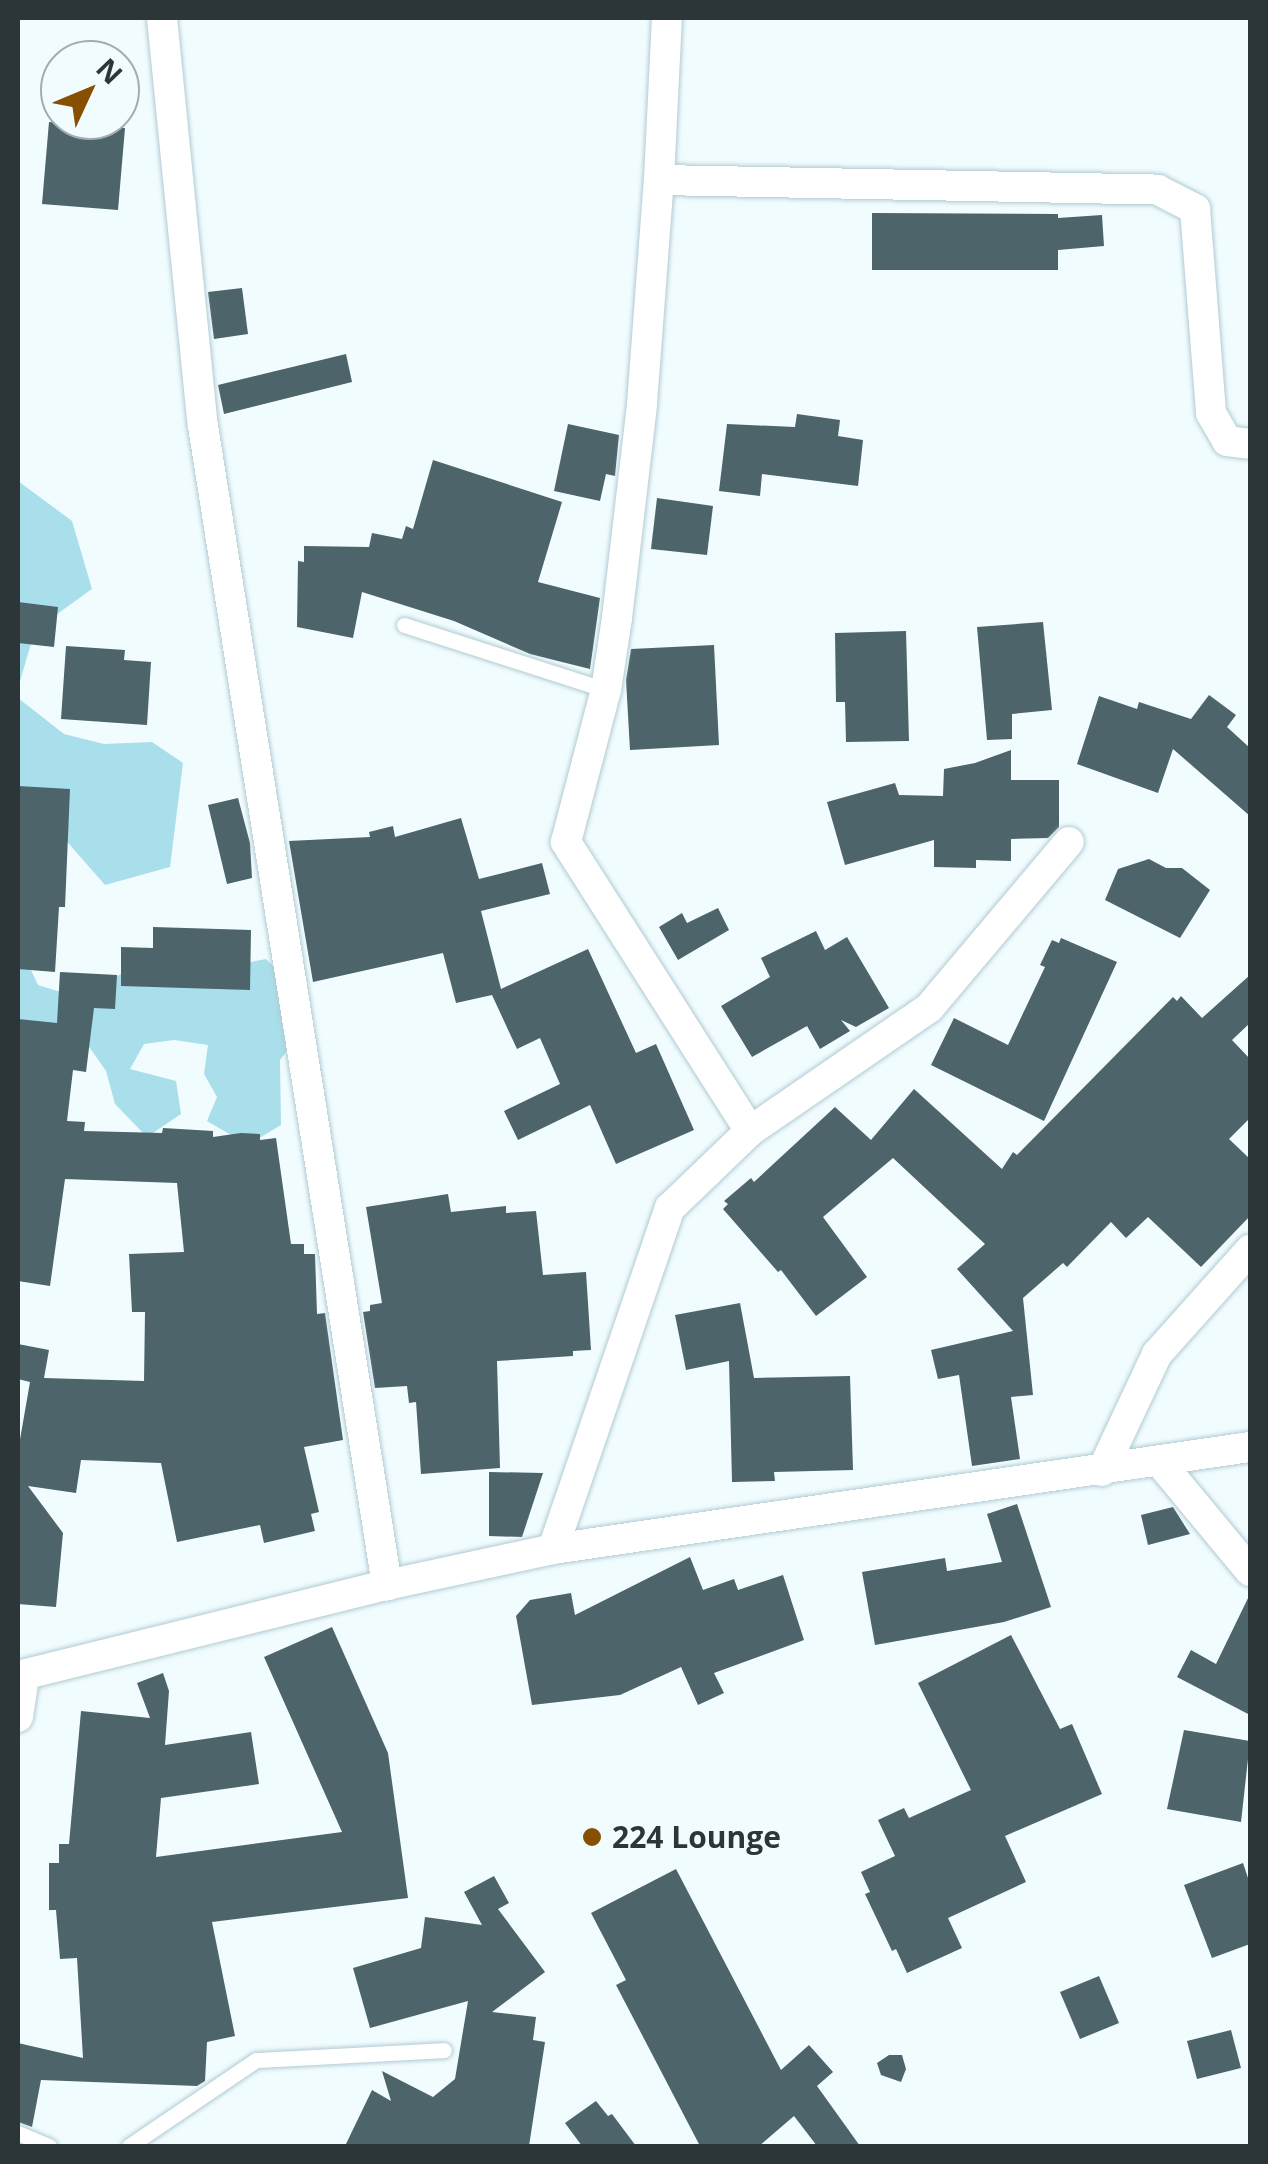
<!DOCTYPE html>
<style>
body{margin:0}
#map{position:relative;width:1268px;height:2164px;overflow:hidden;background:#f1fcff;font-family:"Open Sans",sans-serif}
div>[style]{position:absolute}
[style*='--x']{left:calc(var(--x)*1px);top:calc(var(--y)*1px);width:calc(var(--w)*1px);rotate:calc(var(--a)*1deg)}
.green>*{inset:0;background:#a9deeb}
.building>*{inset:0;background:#4c646a}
.roads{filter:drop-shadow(0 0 2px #b0cbd2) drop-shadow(0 0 2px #b0cbd2)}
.service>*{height:15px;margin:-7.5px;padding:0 7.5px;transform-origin:7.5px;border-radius:7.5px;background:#fff}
.minor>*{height:30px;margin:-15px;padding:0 15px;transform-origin:15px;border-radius:15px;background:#fff}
.dots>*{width:28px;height:28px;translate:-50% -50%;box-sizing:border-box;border:5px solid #f1fcff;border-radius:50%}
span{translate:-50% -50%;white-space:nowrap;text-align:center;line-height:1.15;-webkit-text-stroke:10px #f1fcff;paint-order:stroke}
.poi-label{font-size:30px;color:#2c3639;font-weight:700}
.left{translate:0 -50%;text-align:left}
.frame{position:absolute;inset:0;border:20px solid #2c3639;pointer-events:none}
.north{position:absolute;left:40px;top:40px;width:100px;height:100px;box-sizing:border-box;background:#f1fcff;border:2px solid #a2adb0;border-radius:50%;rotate:46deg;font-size:28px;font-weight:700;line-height:40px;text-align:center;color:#2c3639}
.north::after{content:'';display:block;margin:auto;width:35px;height:45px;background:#874f01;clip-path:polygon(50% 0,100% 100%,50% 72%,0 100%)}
</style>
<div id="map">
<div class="green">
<div style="clip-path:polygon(18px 481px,72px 521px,92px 589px,35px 630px,18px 688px)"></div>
<div style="clip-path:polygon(18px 698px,64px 734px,104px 744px,152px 742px,183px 763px,170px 867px,105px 885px,55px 828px,18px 815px)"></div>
<div style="clip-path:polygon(18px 957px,25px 957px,38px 985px,74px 996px,130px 970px,193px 973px,266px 959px,303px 994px,307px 1025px,280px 1060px,281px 1125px,248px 1145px,207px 1121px,217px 1097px,204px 1074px,208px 1045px,174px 1040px,144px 1044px,130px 1069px,176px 1081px,181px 1114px,147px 1137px,115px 1104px,106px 1071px,71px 1021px,18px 1046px)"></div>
</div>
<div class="building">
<div style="clip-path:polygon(49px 122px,125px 128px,118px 210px,42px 204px)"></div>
<div style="clip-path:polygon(872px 213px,1058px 214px,1058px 218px,1102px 215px,1104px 246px,1058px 250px,1058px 270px,872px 270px)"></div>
<div style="clip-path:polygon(242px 288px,248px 334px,214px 339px,208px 292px)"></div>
<div style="clip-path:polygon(346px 354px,352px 382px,224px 414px,218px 385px)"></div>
<div style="clip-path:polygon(797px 414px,840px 420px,838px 436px,863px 440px,858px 486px,762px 474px,760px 496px,719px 491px,727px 424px,795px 427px)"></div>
<div style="clip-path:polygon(568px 424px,619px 435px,615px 476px,606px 474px,600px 501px,554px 491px)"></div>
<div style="clip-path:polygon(433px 460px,562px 502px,538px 582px,600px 598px,590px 669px,530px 654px,454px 621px,362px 592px,353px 638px,297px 627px,298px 561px,304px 562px,304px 546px,369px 547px,372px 533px,402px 539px,406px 526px,413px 529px)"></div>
<div style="clip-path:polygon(657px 498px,713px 506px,707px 555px,651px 549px)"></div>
<div style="clip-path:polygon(18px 602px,58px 607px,54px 647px,18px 643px)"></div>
<div style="clip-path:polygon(1043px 622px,1052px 710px,1012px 714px,1012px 739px,987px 740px,977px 627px)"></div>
<div style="clip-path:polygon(906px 631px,909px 741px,846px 742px,845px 702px,836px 702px,835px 633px)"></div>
<div style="clip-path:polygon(714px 645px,719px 745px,630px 750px,626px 680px,631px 649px)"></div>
<div style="clip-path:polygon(66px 646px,125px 650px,124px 660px,151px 662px,147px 725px,61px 719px)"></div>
<div style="clip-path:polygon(1209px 695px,1236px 715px,1227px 727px,1250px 748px,1250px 816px,1173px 749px,1158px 793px,1077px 764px,1099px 696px,1137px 709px,1139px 702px,1191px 719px)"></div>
<div style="clip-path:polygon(1011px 750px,1011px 780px,1059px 780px,1059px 827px,1048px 838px,1011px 839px,1011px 861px,976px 860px,976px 868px,934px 867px,934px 840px,845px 865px,827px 802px,895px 783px,899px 795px,943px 796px,944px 769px,975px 763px)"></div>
<div style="clip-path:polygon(18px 786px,70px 789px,65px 907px,59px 907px,55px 972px,18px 969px)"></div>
<div style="clip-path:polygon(238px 798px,250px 843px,252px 878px,227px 884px,208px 805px)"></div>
<div style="clip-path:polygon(461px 818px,479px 879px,542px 863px,550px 894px,481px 911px,501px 989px,588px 949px,636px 1053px,656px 1044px,694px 1130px,616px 1164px,590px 1105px,518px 1140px,504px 1111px,560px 1084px,540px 1038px,517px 1049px,492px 995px,456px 1003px,443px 953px,313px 982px,289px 841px,370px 837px,369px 832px,393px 826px,395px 837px)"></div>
<div style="clip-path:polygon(1149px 859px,1166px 868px,1182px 868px,1210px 890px,1180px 938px,1105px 900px,1118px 869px)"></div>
<div style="clip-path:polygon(718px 908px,729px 930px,678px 960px,659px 927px,682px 913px,687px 923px)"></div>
<div style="clip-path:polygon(153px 927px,251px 930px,250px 990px,121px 986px,121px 947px,153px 948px)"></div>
<div style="clip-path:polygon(816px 931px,825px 950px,847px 937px,889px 1008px,856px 1027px,841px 1020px,850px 1031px,820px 1049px,807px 1026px,752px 1057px,721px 1006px,770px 977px,761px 958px)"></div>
<div style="clip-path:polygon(1061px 938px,1117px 962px,1044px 1121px,931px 1065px,954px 1018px,1008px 1045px,1045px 967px,1040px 965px,1052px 940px,1059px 943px)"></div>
<div style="clip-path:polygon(60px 972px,117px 975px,115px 1009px,94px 1008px,86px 1072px,73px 1070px,67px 1121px,85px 1122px,84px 1131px,162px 1133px,163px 1128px,213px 1131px,213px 1137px,241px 1133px,260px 1134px,260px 1140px,276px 1138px,291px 1244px,304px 1244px,304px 1254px,315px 1254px,317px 1314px,325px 1313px,343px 1440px,304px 1447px,319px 1512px,311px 1514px,315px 1531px,264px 1543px,260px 1525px,177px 1542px,161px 1463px,81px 1460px,76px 1493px,28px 1486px,63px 1533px,56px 1607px,18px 1604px,18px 1451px,30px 1382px,18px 1379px,18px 1344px,49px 1350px,44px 1378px,144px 1381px,145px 1312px,132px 1312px,129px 1254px,184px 1252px,177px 1183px,65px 1179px,50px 1286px,18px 1281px,18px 1019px,57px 1023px)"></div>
<div style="clip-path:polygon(1250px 975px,1250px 1023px,1232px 1040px,1250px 1059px,1250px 1118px,1229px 1139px,1250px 1159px,1250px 1216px,1201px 1267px,1148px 1217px,1126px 1238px,1111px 1222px,1067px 1267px,1063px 1263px,1023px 1298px,1033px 1395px,1011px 1397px,1020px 1459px,972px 1466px,959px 1375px,938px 1379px,931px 1350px,1013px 1331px,957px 1269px,985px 1244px,893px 1158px,823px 1217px,867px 1277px,816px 1316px,781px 1270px,778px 1272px,723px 1209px,728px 1204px,724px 1201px,751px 1178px,754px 1182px,835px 1107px,871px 1140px,914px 1089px,1002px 1169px,1013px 1152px,1017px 1155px,1173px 997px,1177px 1001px,1181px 996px,1202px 1018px)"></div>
<div style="clip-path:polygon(448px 1194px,451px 1212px,506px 1206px,506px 1213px,536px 1211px,543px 1275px,586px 1272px,591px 1350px,573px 1351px,573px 1356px,497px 1361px,500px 1468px,421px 1474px,416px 1402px,409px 1403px,407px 1386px,375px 1388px,363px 1312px,370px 1311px,370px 1305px,382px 1303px,366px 1207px)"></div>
<div style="clip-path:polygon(740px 1303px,754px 1378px,850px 1376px,853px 1470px,774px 1472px,775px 1481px,732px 1482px,729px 1361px,686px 1370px,675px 1315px)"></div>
<div style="clip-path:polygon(489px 1472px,543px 1473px,522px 1537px,489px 1536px)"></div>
<div style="clip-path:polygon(1017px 1504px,1051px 1607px,1004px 1622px,875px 1645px,862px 1572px,945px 1558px,947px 1571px,1002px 1562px,987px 1514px)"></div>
<div style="clip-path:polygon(1173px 1507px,1190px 1534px,1148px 1545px,1141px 1515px)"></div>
<div style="clip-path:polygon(690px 1557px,703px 1590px,734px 1579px,738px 1590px,783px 1575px,804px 1640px,714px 1673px,724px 1693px,698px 1705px,681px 1667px,620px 1695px,532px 1705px,516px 1616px,530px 1600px,571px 1593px,575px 1615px)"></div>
<div style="clip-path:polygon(1250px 1594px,1250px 1715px,1177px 1677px,1191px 1650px,1216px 1664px)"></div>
<div style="clip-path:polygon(332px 1627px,388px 1753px,408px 1898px,212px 1922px,235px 2036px,207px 2042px,205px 2081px,197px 2086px,41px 2080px,32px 2127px,18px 2122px,18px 2043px,83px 2058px,77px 1958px,60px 1959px,56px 1910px,49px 1910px,49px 1863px,59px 1863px,59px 1844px,69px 1844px,81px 1711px,150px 1718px,137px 1683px,163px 1673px,169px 1691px,165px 1745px,251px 1732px,259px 1784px,161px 1798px,156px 1857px,342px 1832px,264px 1657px)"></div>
<div style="clip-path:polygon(1011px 1635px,1060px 1729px,1072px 1724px,1102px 1794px,1005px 1836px,1026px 1882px,948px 1918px,962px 1948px,907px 1973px,896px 1949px,892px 1951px,865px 1894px,870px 1892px,861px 1872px,895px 1856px,878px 1820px,904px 1808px,909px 1818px,971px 1790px,918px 1683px)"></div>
<div style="clip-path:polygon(1184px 1730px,1250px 1741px,1241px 1822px,1167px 1809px)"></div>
<div style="clip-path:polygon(1243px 1863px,1250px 1884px,1250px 1944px,1212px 1958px,1184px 1885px)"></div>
<div style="clip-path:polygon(676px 1869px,781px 2070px,809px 2045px,833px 2072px,817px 2086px,860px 2146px,817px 2146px,794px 2116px,759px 2146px,700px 2146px,616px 1985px,626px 1980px,591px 1913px)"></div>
<div style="clip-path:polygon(494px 1876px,509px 1903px,498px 1909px,545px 1972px,492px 2012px,536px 2017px,533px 2040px,545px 2042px,529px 2146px,345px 2146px,372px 2090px,391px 2101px,382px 2071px,433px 2097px,455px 2079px,468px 2001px,370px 2028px,353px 1968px,421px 1948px,425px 1917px,482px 1925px,464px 1892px)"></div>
<div style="clip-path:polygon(1099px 1976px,1119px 2023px,1080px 2039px,1060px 1992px)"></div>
<div style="clip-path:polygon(1231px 2030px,1241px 2068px,1197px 2079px,1187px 2041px)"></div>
<div style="clip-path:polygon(889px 2055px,902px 2055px,906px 2069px,901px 2082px,881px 2075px,877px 2063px)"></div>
<div style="clip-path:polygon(596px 2101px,608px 2116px,612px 2114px,636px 2146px,582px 2146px,565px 2123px)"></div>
</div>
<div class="roads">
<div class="service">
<div style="--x:404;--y:625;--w:212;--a:17.8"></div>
<div style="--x:18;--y:2133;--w:34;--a:23"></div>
<div style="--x:129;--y:2146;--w:153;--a:-34.1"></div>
<div style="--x:256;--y:2060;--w:188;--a:-3"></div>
</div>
<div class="minor">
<div style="--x:162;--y:18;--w:410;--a:84.3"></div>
<div style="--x:203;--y:426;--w:1174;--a:80.98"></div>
<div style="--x:659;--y:180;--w:162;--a:-87.2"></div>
<div style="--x:750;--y:1131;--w:343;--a:-122.5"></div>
<div style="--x:566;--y:842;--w:157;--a:-75.3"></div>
<div style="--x:606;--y:690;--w:73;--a:-81.3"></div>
<div style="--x:617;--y:618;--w:215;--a:-83.3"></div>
<div style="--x:642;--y:404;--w:225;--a:-85.7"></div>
<div style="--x:659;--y:180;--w:499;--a:1.1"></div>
<div style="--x:1158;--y:190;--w:42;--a:27.2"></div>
<div style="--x:1195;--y:209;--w:205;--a:85.5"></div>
<div style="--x:1211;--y:413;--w:32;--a:60"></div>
<div style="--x:1227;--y:441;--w:23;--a:7"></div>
<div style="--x:1159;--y:1461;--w:143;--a:50.4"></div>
<div style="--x:1102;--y:1471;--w:129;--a:-64.8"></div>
<div style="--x:1157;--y:1354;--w:140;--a:-48.2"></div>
<div style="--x:553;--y:1549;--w:361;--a:-71.1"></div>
<div style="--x:670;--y:1208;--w:111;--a:-43.9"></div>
<div style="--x:750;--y:1131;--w:217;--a:-34.5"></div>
<div style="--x:929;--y:1008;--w:217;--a:-49.9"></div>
<div style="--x:18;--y:1676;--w:380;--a:-13.9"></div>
<div style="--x:387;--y:1585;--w:170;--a:-12.2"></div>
<div style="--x:553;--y:1549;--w:704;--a:-8.33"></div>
<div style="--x:18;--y:1717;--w:40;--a:-81.5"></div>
</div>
</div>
<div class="dots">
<div style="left:592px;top:1837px;background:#874f01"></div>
</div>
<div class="poi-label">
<span class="left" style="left:612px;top:1837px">224 Lounge</span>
</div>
<div class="frame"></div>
<div class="north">N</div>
</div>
